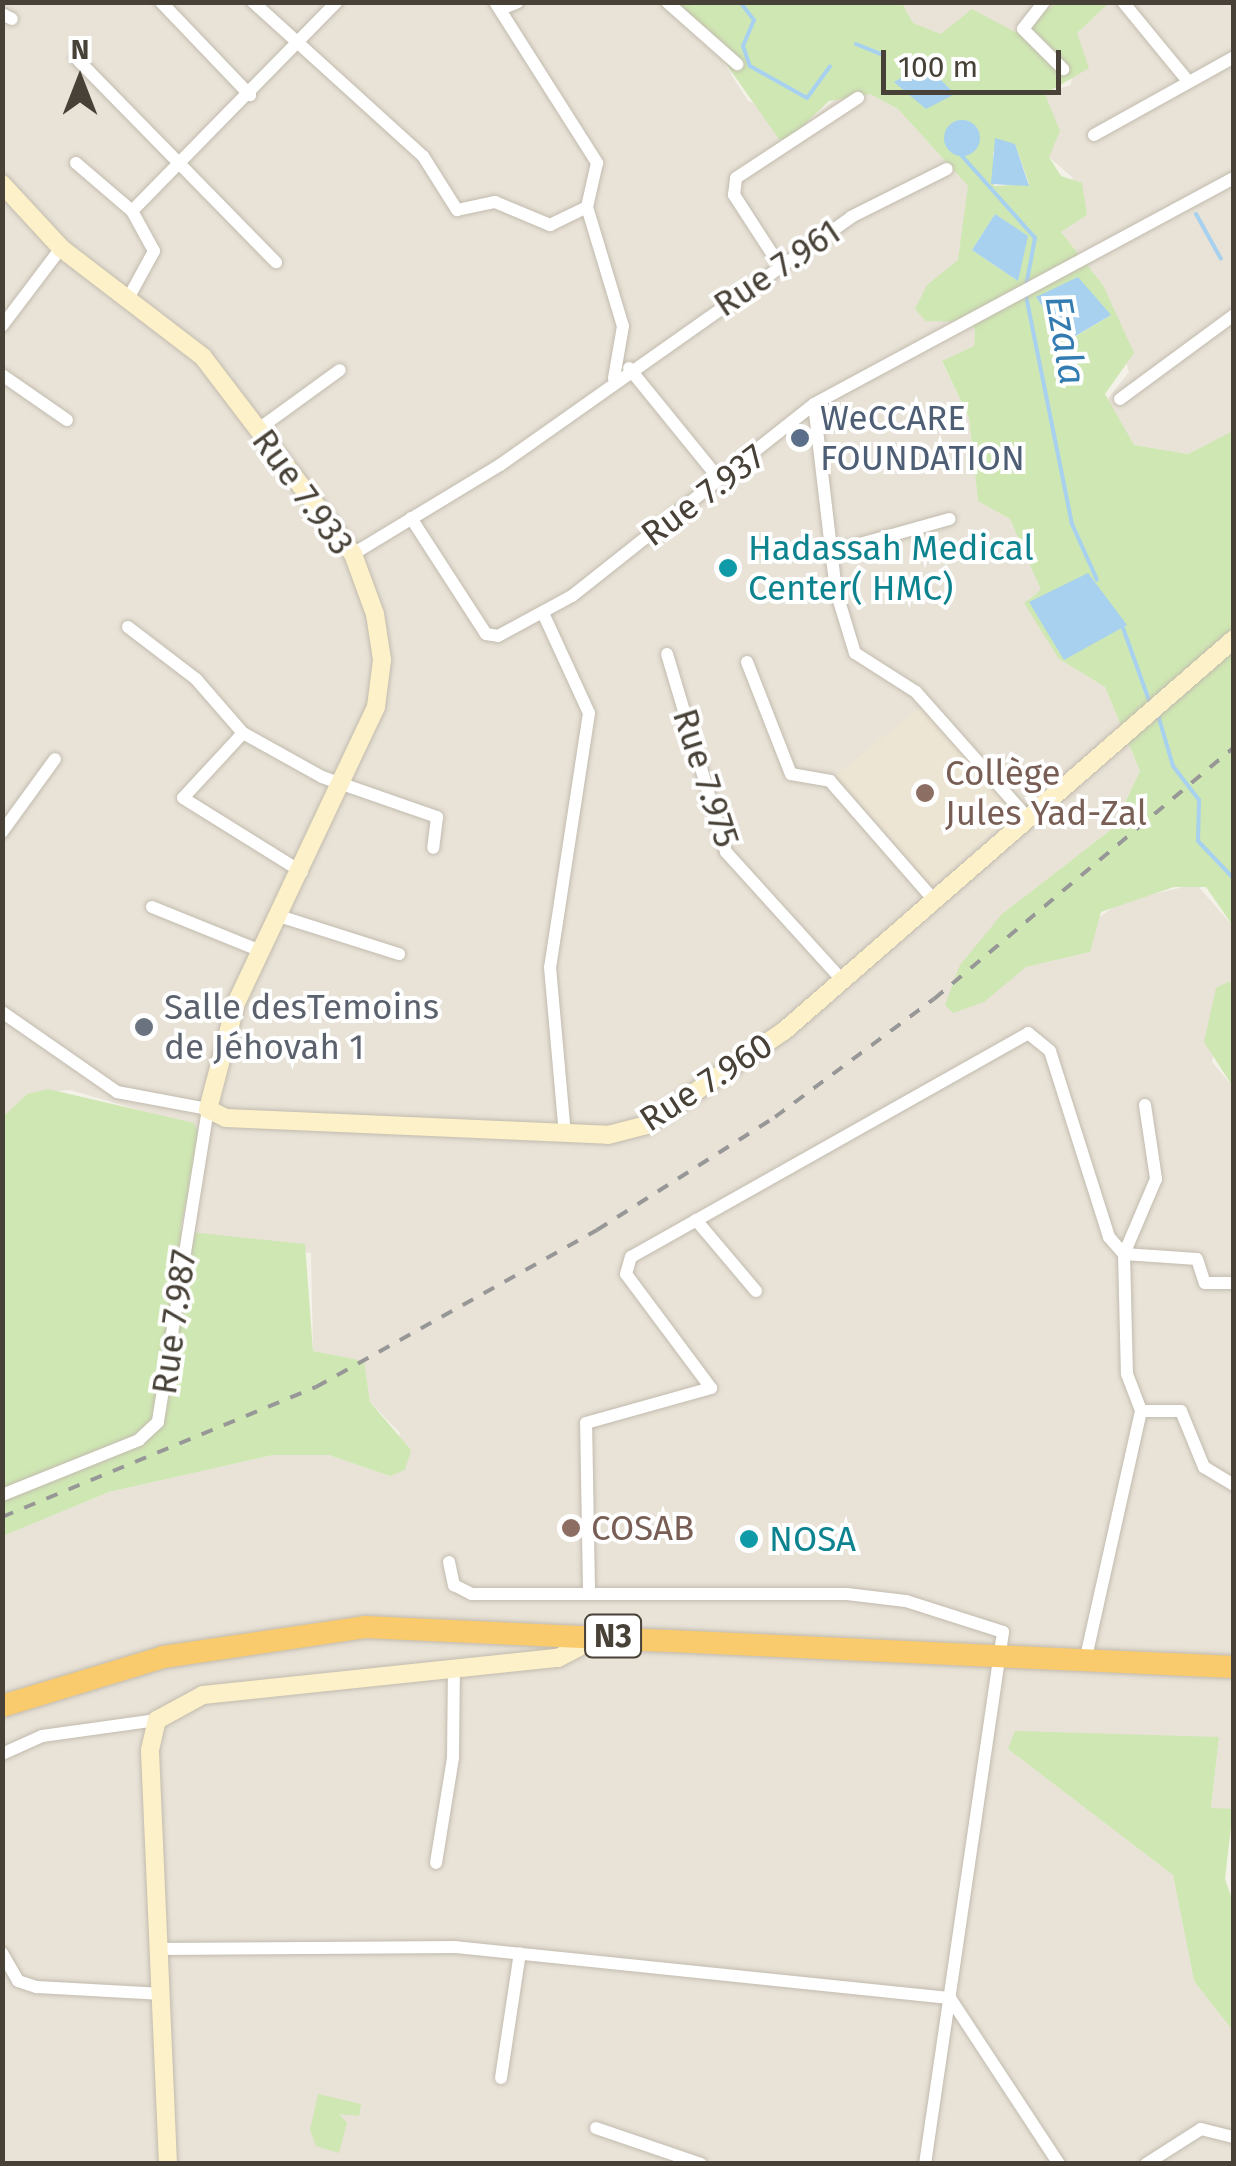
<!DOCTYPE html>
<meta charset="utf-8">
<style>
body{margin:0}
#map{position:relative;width:1236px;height:2166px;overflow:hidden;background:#f4f1e9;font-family:"Fira Sans",sans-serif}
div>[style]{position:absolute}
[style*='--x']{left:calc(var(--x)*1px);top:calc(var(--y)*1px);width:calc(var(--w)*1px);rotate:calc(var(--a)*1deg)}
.residential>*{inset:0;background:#e8e2d7}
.education>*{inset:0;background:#ede5d3}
.green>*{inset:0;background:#cfe7b3}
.water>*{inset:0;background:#a7d1ef}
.round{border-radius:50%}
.stream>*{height:4px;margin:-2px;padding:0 2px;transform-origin:2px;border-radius:2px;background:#a7d1ef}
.roads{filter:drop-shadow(0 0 2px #c2bbae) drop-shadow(0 0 2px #c2bbae)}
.street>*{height:12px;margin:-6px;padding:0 6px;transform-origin:6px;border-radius:6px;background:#fff}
.secondary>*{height:18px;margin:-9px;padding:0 9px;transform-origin:9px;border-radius:9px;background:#fdf1c9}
.highway>*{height:22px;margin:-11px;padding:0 11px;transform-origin:11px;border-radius:11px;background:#facb6d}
.rail>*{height:4px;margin-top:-2px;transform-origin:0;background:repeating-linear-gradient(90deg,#979797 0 12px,transparent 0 24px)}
.dots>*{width:28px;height:28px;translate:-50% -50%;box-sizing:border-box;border:5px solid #fff;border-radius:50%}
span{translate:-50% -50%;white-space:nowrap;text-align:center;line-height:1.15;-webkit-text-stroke:8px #fff;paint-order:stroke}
.shield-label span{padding:2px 8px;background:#fff;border:2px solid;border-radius:8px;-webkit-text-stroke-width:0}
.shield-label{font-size:32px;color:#474137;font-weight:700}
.street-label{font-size:35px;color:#474137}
.service-label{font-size:35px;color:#4e5e75}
.left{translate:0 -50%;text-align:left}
.culture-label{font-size:35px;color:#0d838f}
.education-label{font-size:35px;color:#785e54}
.worship-label{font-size:35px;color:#5b616d}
.water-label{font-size:38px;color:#327cb2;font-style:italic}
.frame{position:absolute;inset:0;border:5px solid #474137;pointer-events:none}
.north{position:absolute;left:30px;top:30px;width:100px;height:100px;-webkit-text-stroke:8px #fff;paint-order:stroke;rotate:0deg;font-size:28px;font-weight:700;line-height:40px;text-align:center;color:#474137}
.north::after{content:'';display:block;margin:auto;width:35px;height:45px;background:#474137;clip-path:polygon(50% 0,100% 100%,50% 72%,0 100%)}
.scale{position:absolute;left:881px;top:50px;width:180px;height:45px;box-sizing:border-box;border:5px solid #474137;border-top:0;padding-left:12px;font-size:30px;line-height:35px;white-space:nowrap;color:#474137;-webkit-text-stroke:8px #fff;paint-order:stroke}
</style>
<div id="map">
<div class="residential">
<div style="clip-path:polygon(3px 3px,657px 3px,714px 47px,748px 101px,806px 123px,838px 97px,870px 94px,898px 109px,969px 187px,958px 261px,927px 285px,975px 330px,974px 346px,942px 362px,969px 418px,978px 501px,1010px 519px,1042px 591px,1029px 598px,1059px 659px,1105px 687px,1140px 771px,1113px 828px,1002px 914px,953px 1013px,1026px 967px,1090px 952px,1094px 921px,1121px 902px,1196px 884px,1233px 926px,1233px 1009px,1230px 981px,1212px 1062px,1234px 1088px,1233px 1809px,1211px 1809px,1219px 1737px,1008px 1749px,1173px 1875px,1194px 1981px,1233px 2031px,1233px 2163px,3px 2163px,3px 1536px,109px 1492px,273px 1455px,329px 1455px,390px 1476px,400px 1433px,370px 1402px,364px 1362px,313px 1351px,311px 1253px,180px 1231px,200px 1137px,184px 1123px,70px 1090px,27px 1094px,3px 1118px)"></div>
<div style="clip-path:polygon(902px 3px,1057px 3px,1015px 32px,941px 34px,913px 23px)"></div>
<div style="clip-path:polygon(1109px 3px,1233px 3px,1234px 431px,1188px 454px,1134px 445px,1106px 401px,1129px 372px,1103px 285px,1061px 232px,1086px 215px,1072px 177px,1049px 157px,1045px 93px,1071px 85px,1077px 33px)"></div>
</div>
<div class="education">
<div style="clip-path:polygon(922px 706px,1016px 811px,932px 886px,836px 775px)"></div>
</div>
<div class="green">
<div style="clip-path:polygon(evenodd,657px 3px,902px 3px,913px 23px,941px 34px,972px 9px,1015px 32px,1057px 3px,1109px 3px,1077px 33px,1089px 68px,1045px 94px,1060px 131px,1049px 157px,1061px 176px,1082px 183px,1087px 215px,1061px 232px,1103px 285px,1134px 353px,1105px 394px,1134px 445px,1188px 454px,1233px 431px,1233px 926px,1206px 887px,1174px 887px,1101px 912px,1090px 952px,1026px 967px,984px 1002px,953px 1013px,945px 1005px,960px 965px,1002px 914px,1113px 828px,1140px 771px,1105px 687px,1059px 659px,1024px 603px,1041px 590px,1010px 519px,978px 501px,969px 418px,942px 361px,974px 346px,975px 330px,969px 322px,926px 321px,915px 309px,927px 285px,958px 260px,968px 186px,898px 109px,870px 94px,829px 101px,806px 123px,805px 142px,779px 139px,714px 47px,657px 3px,1015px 144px,1029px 184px,994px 186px,993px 152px,1015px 144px,657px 3px,995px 214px,1011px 225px,1018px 281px,972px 250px,995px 214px,657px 3px,1036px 297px,1111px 315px,1068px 341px,1036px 297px)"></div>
<div style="clip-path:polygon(1230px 981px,1234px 1009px,1233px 1087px,1204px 1042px,1216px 988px)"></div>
<div style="clip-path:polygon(48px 1089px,194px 1123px,200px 1137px,180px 1231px,305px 1244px,313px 1351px,364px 1361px,370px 1402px,411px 1450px,405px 1470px,390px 1476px,329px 1455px,273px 1455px,109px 1492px,3px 1536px,2px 1118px,27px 1094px)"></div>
<div style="clip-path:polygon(1015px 1731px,1219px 1737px,1211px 1808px,1233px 1809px,1225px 1879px,1233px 1902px,1233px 2031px,1194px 1981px,1173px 1875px,1008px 1749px)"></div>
<div style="clip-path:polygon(318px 2094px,361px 2104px,359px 2116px,339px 2114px,347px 2123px,339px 2153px,316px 2146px,310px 2130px)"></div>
</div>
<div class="water">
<div style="clip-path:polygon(925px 64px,955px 94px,926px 109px,894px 82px)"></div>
<div class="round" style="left:944px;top:120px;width:36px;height:36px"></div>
<div style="clip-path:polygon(995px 138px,1015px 144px,1029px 186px,991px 184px)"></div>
<div style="clip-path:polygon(995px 214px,1028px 236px,1018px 281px,972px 250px)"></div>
<div style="clip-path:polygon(1078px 277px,1111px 315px,1067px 341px,1036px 297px)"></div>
<div style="clip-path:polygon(1088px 573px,1127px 625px,1064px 660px,1029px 602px)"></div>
</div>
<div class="stream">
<div style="--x:740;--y:2;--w:23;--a:52"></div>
<div style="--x:754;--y:20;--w:28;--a:113"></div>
<div style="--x:743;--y:46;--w:21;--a:71"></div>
<div style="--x:750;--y:66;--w:65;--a:29.3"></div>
<div style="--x:807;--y:98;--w:39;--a:-54"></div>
<div style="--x:856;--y:44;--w:29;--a:22"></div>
<div style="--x:962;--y:156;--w:110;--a:48.3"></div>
<div style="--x:1035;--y:238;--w:49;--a:100.6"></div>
<div style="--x:1196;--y:214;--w:51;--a:60.9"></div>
<div style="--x:1026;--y:296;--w:233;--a:78.6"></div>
<div style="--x:1072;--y:524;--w:61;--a:65.9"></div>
<div style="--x:1123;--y:628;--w:80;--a:70.2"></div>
<div style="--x:1158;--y:715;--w:53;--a:73.6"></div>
<div style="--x:1173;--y:766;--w:43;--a:52.6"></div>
<div style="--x:1199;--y:800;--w:41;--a:91.4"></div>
<div style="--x:1198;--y:841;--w:52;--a:46.5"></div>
<div style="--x:1234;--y:977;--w:89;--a:90"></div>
</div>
<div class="roads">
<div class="street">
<div style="--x:161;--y:2;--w:129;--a:46.3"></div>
<div style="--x:253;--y:2;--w:229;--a:42.2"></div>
<div style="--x:423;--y:156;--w:64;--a:57.8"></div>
<div style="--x:457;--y:210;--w:39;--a:-12"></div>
<div style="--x:495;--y:202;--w:60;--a:22.7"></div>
<div style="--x:550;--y:225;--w:41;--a:-25.9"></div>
<div style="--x:495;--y:2;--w:191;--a:57.6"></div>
<div style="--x:597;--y:163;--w:45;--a:102.8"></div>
<div style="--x:587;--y:207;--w:124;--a:73.2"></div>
<div style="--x:623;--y:326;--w:53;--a:99.8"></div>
<div style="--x:667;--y:2;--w:94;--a:41.5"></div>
<div style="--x:1044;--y:2;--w:34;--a:128"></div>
<div style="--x:1023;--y:29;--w:57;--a:45"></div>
<div style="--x:1123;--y:2;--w:102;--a:50.6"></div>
<div style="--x:501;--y:9;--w:18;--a:-22"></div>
<div style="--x:2;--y:14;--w:11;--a:27"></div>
<div style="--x:76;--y:58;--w:286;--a:45.6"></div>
<div style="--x:1094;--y:135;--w:160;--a:-29.1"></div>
<div style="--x:76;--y:163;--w:74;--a:40.6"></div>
<div style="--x:780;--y:266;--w:85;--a:-122.9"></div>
<div style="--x:734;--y:195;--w:17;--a:-83"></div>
<div style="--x:736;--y:178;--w:146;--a:-33.3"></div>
<div style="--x:130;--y:295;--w:50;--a:-61.4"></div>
<div style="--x:154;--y:251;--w:46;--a:-118.8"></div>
<div style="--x:132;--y:211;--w:293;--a:-45.6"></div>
<div style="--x:2;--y:326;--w:98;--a:-52.9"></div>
<div style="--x:629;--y:368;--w:144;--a:50.9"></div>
<div style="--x:2;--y:375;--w:79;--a:34.7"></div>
<div style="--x:1120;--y:399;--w:142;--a:-36.4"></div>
<div style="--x:814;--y:404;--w:477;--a:-28.3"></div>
<div style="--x:257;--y:430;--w:102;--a:-35.9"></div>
<div style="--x:411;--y:518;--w:138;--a:57.1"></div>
<div style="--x:486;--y:634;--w:12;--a:9"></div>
<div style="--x:498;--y:636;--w:84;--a:-28.4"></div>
<div style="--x:572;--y:596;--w:309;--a:-38.4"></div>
<div style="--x:814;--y:404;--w:188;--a:83.3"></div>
<div style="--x:836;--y:591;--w:65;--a:73"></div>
<div style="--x:855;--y:653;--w:72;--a:32.6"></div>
<div style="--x:916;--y:692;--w:169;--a:48.4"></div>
<div style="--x:831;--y:552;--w:123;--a:-15.6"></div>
<div style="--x:353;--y:554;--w:172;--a:-31.2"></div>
<div style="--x:500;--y:465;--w:430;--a:-35.2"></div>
<div style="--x:851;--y:217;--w:107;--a:-26.6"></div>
<div style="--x:543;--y:613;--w:110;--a:65.3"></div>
<div style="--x:589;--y:713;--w:257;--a:98.7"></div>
<div style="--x:550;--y:967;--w:168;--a:84.9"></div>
<div style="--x:128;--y:627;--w:86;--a:37.4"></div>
<div style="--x:196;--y:679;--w:72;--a:49"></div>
<div style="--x:243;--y:733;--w:90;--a:29.1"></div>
<div style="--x:322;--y:777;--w:122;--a:19.2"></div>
<div style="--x:437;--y:817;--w:31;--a:97"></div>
<div style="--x:667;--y:654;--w:207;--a:73.4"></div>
<div style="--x:726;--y:852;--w:173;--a:47.8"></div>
<div style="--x:747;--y:662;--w:120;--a:68.6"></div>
<div style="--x:791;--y:774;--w:40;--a:10"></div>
<div style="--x:830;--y:781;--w:157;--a:48.9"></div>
<div style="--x:243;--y:733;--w:88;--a:132.7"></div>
<div style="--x:183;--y:798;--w:140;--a:31.9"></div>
<div style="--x:2;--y:832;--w:90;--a:-54"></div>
<div style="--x:152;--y:907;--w:118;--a:22"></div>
<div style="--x:279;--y:916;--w:126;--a:17.6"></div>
<div style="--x:2;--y:1012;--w:140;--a:34.8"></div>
<div style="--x:117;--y:1092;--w:93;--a:10.6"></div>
<div style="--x:208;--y:1109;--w:317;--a:99.1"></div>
<div style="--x:158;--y:1422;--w:26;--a:137"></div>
<div style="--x:139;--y:1440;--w:148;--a:158.1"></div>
<div style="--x:1145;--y:1105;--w:75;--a:81.5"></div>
<div style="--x:1156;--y:1179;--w:82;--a:113.1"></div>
<div style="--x:1124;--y:1254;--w:73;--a:3.9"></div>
<div style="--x:1197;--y:1259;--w:25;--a:72"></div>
<div style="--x:1205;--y:1283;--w:29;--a:0"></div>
<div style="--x:696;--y:1220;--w:93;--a:49.8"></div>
<div style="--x:1141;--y:1411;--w:40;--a:0"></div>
<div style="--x:1181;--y:1411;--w:61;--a:67.7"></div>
<div style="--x:1204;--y:1467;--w:35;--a:31"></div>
<div style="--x:449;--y:1562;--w:24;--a:78"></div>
<div style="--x:454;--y:1585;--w:20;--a:27"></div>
<div style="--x:472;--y:1594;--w:375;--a:0"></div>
<div style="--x:847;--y:1594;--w:59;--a:6.8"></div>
<div style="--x:906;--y:1601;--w:102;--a:17.7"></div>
<div style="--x:1003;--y:1632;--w:538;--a:98.34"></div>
<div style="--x:589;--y:1590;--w:167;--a:-91"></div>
<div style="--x:586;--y:1423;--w:130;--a:-15.6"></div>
<div style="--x:711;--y:1388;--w:142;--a:-126.7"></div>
<div style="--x:626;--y:1274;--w:18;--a:-74"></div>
<div style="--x:631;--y:1257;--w:456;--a:-29.4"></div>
<div style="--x:1028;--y:1033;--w:28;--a:39"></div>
<div style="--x:1050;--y:1051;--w:195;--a:72.4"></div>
<div style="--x:1109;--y:1237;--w:23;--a:49"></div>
<div style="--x:1124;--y:1254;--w:120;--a:88.6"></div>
<div style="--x:1127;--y:1374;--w:40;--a:69"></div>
<div style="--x:1141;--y:1411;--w:256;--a:102.6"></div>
<div style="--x:2;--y:1754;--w:44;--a:-24.2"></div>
<div style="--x:42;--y:1736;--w:116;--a:-7.9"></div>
<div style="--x:436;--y:1863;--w:106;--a:-80.8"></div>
<div style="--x:453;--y:1758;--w:91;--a:-89.4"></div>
<div style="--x:163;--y:1949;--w:292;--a:-0.4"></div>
<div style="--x:455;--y:1947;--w:498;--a:5.9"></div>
<div style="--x:950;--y:1998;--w:199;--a:56.7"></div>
<div style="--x:2;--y:1953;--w:32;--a:60"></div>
<div style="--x:18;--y:1981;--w:20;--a:18"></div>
<div style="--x:37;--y:1987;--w:126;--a:3.2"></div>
<div style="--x:501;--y:2078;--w:126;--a:-81.4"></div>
<div style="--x:596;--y:2128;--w:111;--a:18.9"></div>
<div style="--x:1146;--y:2164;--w:65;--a:-32.5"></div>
<div style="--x:1201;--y:2129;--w:34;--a:14"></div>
</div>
<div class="secondary">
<div style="--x:2;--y:184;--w:87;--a:47.3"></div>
<div style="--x:61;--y:248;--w:179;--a:37.5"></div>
<div style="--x:203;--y:357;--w:248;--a:52.7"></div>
<div style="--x:353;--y:554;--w:64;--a:69.9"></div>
<div style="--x:375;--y:614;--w:47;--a:81.3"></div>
<div style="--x:382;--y:660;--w:47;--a:97.3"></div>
<div style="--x:376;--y:707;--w:327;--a:115.3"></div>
<div style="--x:236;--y:1003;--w:110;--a:104.8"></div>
<div style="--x:208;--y:1109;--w:20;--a:27"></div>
<div style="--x:226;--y:1118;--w:382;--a:2.5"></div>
<div style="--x:608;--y:1135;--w:40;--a:-14.4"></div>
<div style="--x:647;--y:1125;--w:166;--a:-34.5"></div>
<div style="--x:784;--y:1031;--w:597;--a:-41.06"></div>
<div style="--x:168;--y:2164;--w:414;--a:-92.5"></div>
<div style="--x:150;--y:1750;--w:31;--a:-77"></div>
<div style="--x:157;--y:1720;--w:52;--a:-28.5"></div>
<div style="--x:203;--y:1695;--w:357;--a:-6"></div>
<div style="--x:558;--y:1658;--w:47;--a:-27.6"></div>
</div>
<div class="highway">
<div style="--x:2;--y:1706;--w:168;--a:-16.9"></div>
<div style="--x:163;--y:1657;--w:204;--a:-8.4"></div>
<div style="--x:365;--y:1627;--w:870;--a:2.64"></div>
</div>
</div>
<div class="rail">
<div style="--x:2;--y:1517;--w:340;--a:-22.5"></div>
<div style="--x:316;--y:1387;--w:322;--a:-29.2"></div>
<div style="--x:597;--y:1230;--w:211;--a:-32.4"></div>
<div style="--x:775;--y:1117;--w:198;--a:-36.6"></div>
<div style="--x:934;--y:999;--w:392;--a:-40"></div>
</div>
<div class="dots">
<div style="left:800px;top:438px;background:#5c6f8a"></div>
<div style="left:728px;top:568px;background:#0f9aa8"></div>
<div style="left:925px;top:793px;background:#8d6e63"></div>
<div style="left:144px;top:1027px;background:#6b7280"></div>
<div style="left:571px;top:1528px;background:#8d6e63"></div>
<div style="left:749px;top:1539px;background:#0f9aa8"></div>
</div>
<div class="shield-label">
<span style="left:613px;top:1636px">N3</span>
</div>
<div class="street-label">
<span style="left:777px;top:268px;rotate:-34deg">Rue 7.961</span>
<span style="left:303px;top:492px;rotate:54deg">Rue 7.933</span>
<span style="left:703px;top:495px;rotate:-37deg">Rue 7.937</span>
<span style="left:706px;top:778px;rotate:72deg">Rue 7.975</span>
<span style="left:706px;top:1082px;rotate:-33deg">Rue 7.960</span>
<span style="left:174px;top:1322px;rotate:-82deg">Rue 7.987</span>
</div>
<div class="service-label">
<span class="left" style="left:820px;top:438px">WeCCARE<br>FOUNDATION</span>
</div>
<div class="culture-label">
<span class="left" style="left:748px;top:568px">Hadassah Medical<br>Center( HMC)</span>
<span class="left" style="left:769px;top:1539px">NOSA</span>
</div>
<div class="education-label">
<span class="left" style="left:945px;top:793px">Collège<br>Jules Yad-Zal</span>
<span class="left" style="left:591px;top:1528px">COSAB</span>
</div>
<div class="worship-label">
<span class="left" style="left:164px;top:1027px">Salle desTemoins<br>de Jéhovah 1</span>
</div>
<div class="water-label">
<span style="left:1065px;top:340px;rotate:80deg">Ezala</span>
</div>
<div class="frame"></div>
<div class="north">N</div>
<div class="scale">100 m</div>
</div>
